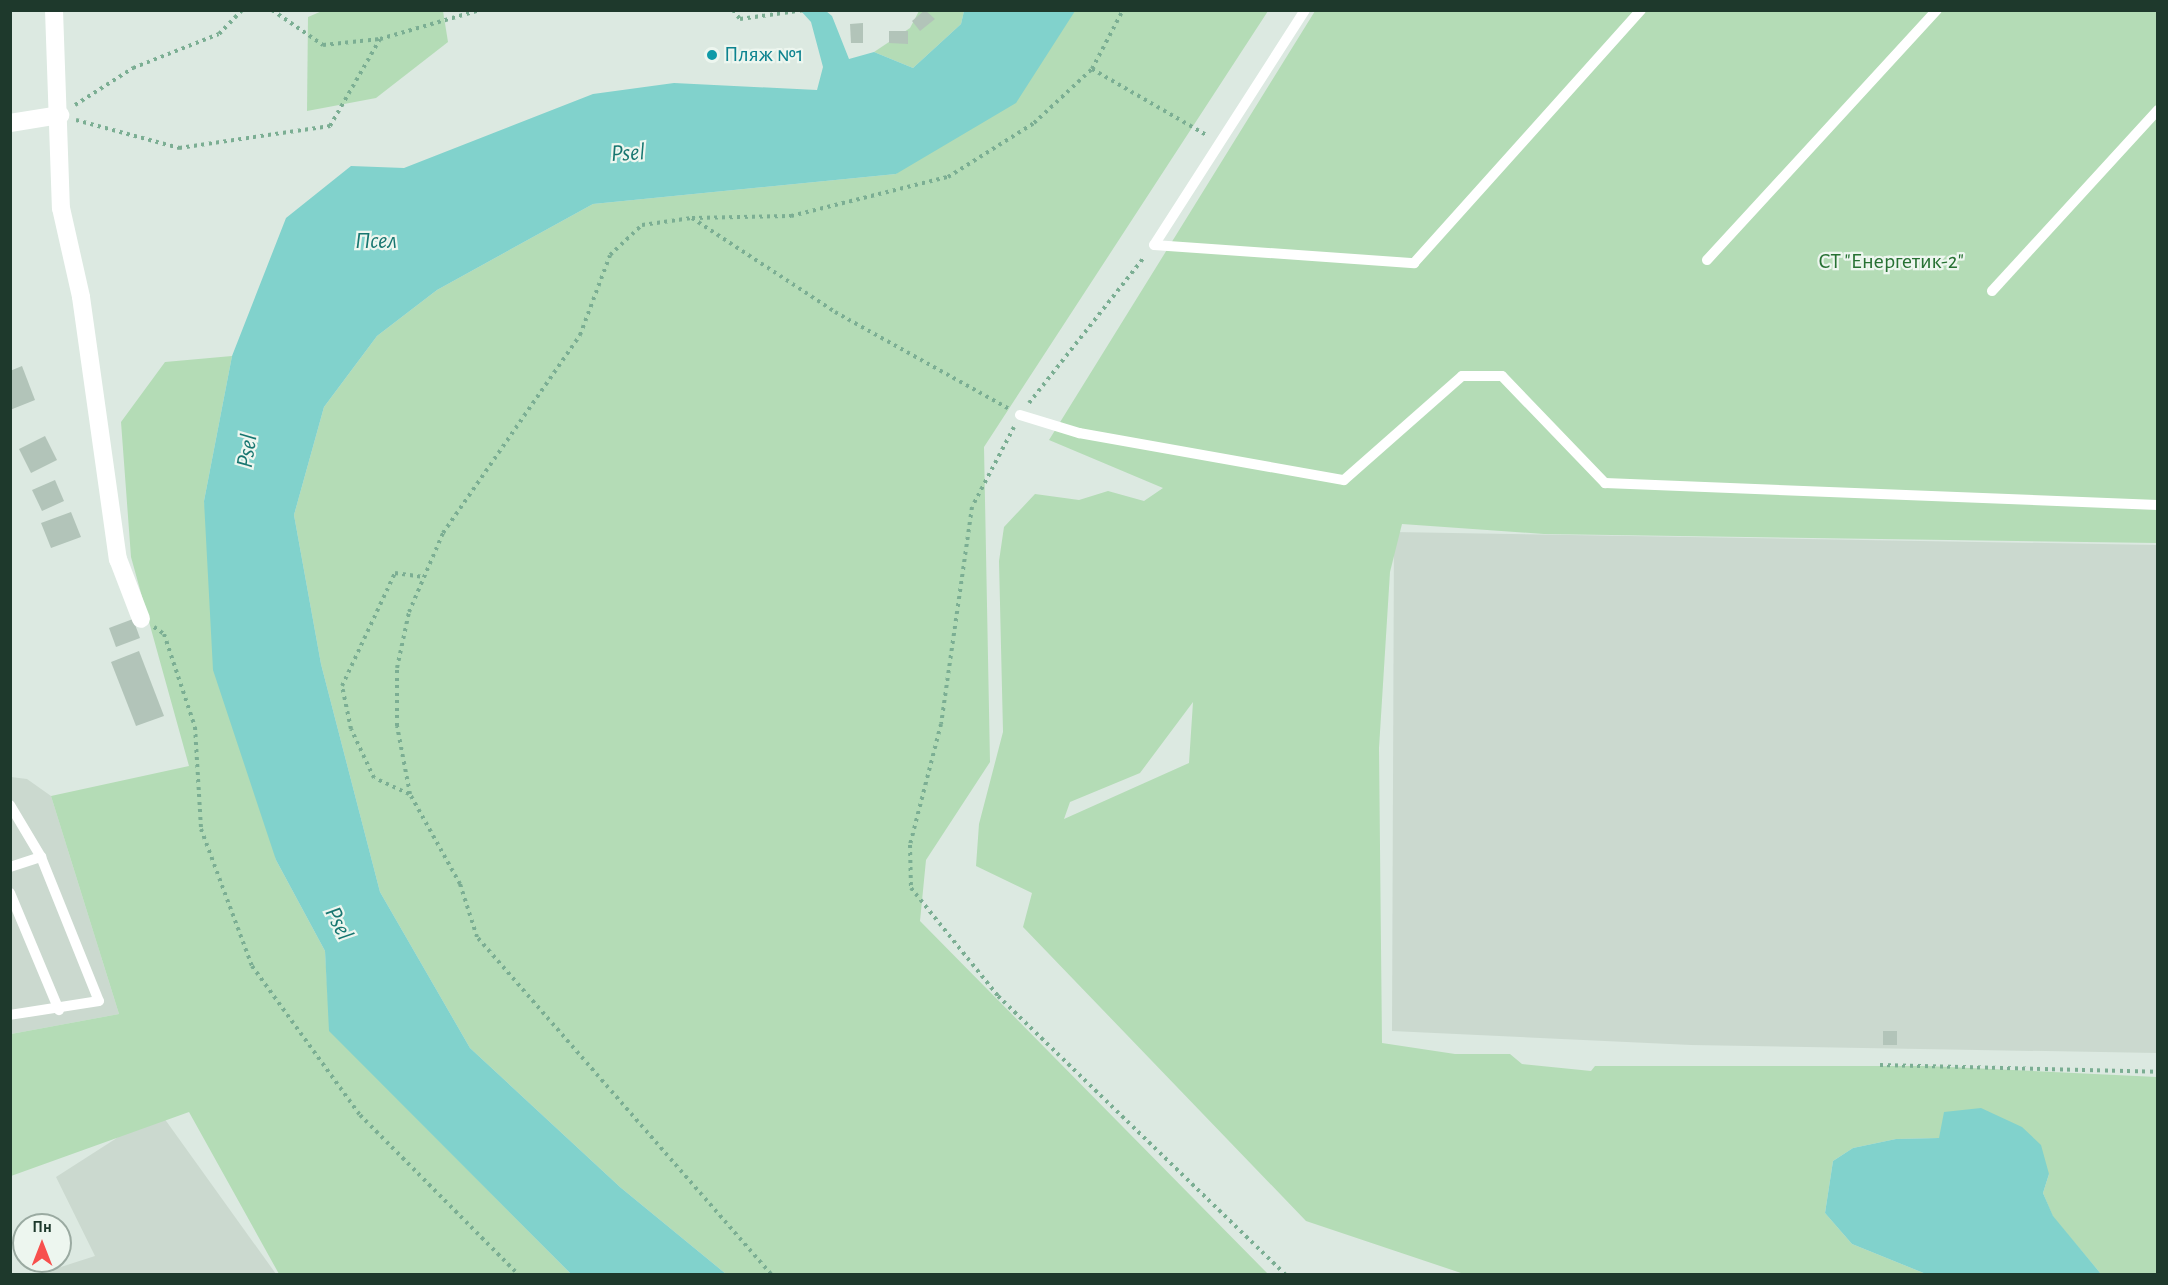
<!DOCTYPE html>
<meta charset="utf-8">
<style>
body{margin:0}
#map{position:relative;width:2168px;height:1285px;overflow:hidden;background:#dce9e1;font-family:"Alegreya Sans",sans-serif}
div>[style]{position:absolute}
[style*='--x']{left:calc(var(--x)*1px);top:calc(var(--y)*1px);width:calc(var(--w)*1px);rotate:calc(var(--a)*1deg)}
.built>*{inset:0;background:#cbd9cf}
.green>*{inset:0;background:#b4dcb6}
.water>*{inset:0;background:#81d2cc}
.building>*{inset:0;background:#b2c4b9}
.path>*{height:4px;margin-top:-2px;transform-origin:0;background:repeating-linear-gradient(90deg,#7bae93 0 3px,transparent 0 7.5px)}
.service>*{height:10px;margin:-5px;padding:0 5px;transform-origin:5px;border-radius:5px;background:#fff}
.minor>*{height:18px;margin:-9px;padding:0 9px;transform-origin:9px;border-radius:9px;background:#fff}
.dots>*{width:16px;height:16px;translate:-50% -50%;box-sizing:border-box;border:3px solid #edf6ef;border-radius:50%}
span{translate:-50% -50%;white-space:nowrap;text-align:center;line-height:1.15;-webkit-text-stroke:4.5px #edf6ef;paint-order:stroke}
.culture-label{font-size:22px;color:#0d838f}
.left{translate:0 -50%;text-align:left}
.park-label{font-size:22px;color:#277133}
.water-label{font-size:24px;color:#177670;font-style:italic}
.frame{position:absolute;inset:0;border:12px solid #1e392c;pointer-events:none}
.north{position:absolute;left:12px;top:1213px;width:60px;height:60px;box-sizing:border-box;background:#edf6ef;border:2px solid #9aaaa1;border-radius:50%;rotate:0deg;font-size:16px;font-weight:700;line-height:24px;text-align:center;color:#1e392c}
.north::after{content:'';display:block;margin:auto;width:21px;height:27px;background:#f7504d;clip-path:polygon(50% 0,100% 100%,50% 72%,0 100%)}
</style>
<div id="map">
<div class="built">
<div style="clip-path:polygon(1394px 532px,2157px 545px,2157px 1053px,1691px 1045px,1392px 1031px)"></div>
<div style="clip-path:polygon(11px 777px,27px 779px,51px 796px,119px 1014px,11px 1034px)"></div>
<div style="clip-path:polygon(159px 1111px,276px 1274px,39px 1274px,95px 1256px,56px 1177px)"></div>
</div>
<div class="green">
<div style="clip-path:polygon(322px 11px,443px 11px,448px 42px,376px 98px,307px 111px,308px 17px)"></div>
<div style="clip-path:polygon(919px 11px,964px 11px,961px 24px,913px 68px,874px 52px,910px 28px)"></div>
<div style="clip-path:polygon(1075px 11px,1268px 11px,984px 447px,990px 762px,926px 860px,920px 921px,1268px 1274px,726px 1274px,620px 1187px,470px 1048px,380px 892px,321px 664px,294px 515px,324px 407px,377px 336px,437px 290px,593px 204px,896px 174px)"></div>
<div style="clip-path:polygon(evenodd,1315px 11px,2157px 11px,2157px 543px,1544px 534px,1402px 524px,1390px 572px,1379px 748px,1382px 1043px,1455px 1054px,1510px 1054px,1522px 1064px,1591px 1071px,1595px 1066px,1928px 1066px,2157px 1077px,2157px 1274px,2101px 1274px,2053px 1217px,2043px 1193px,2049px 1174px,1939px 1138px,1896px 1139px,1853px 1148px,1833px 1161px,1825px 1213px,1852px 1244px,1926px 1274px,1464px 1274px,1306px 1221px,1023px 927px,1032px 893px,976px 866px,979px 824px,1003px 732px,999px 561px,1004px 527px,1035px 494px,1079px 500px,1108px 491px,1144px 501px,1163px 488px,1049px 440px,1315px 11px,1193px 702px,1189px 763px,1064px 819px,1070px 802px,1140px 773px,1193px 702px)"></div>
<div style="clip-path:polygon(232px 356px,204px 501px,276px 860px,325px 951px,330px 1031px,571px 1274px,279px 1274px,189px 1112px,11px 1176px,11px 1034px,119px 1014px,51px 796px,189px 766px,131px 557px,121px 422px,165px 362px)"></div>
</div>
<div class="water">
<div style="clip-path:polygon(801px 11px,826px 11px,832px 16px,849px 59px,874px 52px,913px 68px,961px 24px,964px 11px,1075px 11px,1016px 103px,896px 174px,593px 204px,437px 290px,377px 336px,324px 407px,294px 515px,321px 664px,380px 892px,470px 1048px,620px 1187px,726px 1274px,571px 1274px,329px 1031px,325px 951px,276px 860px,213px 670px,204px 501px,232px 356px,286px 218px,351px 166px,404px 168px,593px 94px,674px 83px,817px 90px,823px 67px,811px 22px)"></div>
<div style="clip-path:polygon(1981px 1108px,2022px 1127px,2041px 1145px,2049px 1174px,2043px 1193px,2053px 1216px,2101px 1274px,1926px 1274px,1852px 1244px,1825px 1213px,1833px 1161px,1853px 1148px,1896px 1139px,1939px 1138px,1944px 1112px)"></div>
</div>
<div class="building">
<div style="clip-path:polygon(925px 10px,935px 19px,920px 31px,912px 21px)"></div>
<div style="clip-path:polygon(863px 23px,863px 43px,851px 43px,850px 24px)"></div>
<div style="clip-path:polygon(889px 31px,908px 31px,908px 44px,889px 43px)"></div>
<div style="clip-path:polygon(22px 366px,35px 400px,10px 410px,10px 371px)"></div>
<div style="clip-path:polygon(45px 436px,57px 460px,31px 473px,19px 449px)"></div>
<div style="clip-path:polygon(55px 480px,64px 501px,42px 511px,32px 490px)"></div>
<div style="clip-path:polygon(71px 512px,81px 537px,51px 548px,41px 523px)"></div>
<div style="clip-path:polygon(133px 619px,140px 638px,116px 647px,109px 628px)"></div>
<div style="clip-path:polygon(139px 651px,164px 716px,136px 726px,111px 662px)"></div>
<div style="clip-path:polygon(1883px 1031px,1897px 1031px,1897px 1045px,1883px 1045px)"></div>
</div>
<div class="path">
<div style="--x:272;--y:10;--w:62;--a:34.5"></div>
<div style="--x:323;--y:45;--w:57;--a:-6"></div>
<div style="--x:733;--y:10;--w:11;--a:52"></div>
<div style="--x:740;--y:19;--w:65;--a:-8"></div>
<div style="--x:1092;--y:69;--w:134;--a:30"></div>
<div style="--x:75;--y:105;--w:69;--a:-32.5"></div>
<div style="--x:133;--y:68;--w:92;--a:-21.6"></div>
<div style="--x:219;--y:34;--w:33;--a:-46"></div>
<div style="--x:76;--y:120;--w:107;--a:15.2"></div>
<div style="--x:179;--y:148;--w:153;--a:-8.3"></div>
<div style="--x:330;--y:126;--w:100;--a:-60.1"></div>
<div style="--x:380;--y:39;--w:104;--a:-16.2"></div>
<div style="--x:692;--y:218;--w:171;--a:33.3"></div>
<div style="--x:835;--y:312;--w:199;--a:29.1"></div>
<div style="--x:1029;--y:403;--w:187;--a:-51.7"></div>
<div style="--x:1014;--y:427;--w:90;--a:117.7"></div>
<div style="--x:972;--y:507;--w:219;--a:98.1"></div>
<div style="--x:941;--y:724;--w:125;--a:104.4"></div>
<div style="--x:910;--y:845;--w:43;--a:88.7"></div>
<div style="--x:911;--y:888;--w:139;--a:51.1"></div>
<div style="--x:998;--y:996;--w:400;--a:44.1"></div>
<div style="--x:154;--y:627;--w:12;--a:35"></div>
<div style="--x:164;--y:634;--w:98;--a:71.6"></div>
<div style="--x:195;--y:727;--w:102;--a:86.6"></div>
<div style="--x:201;--y:829;--w:146;--a:69.6"></div>
<div style="--x:252;--y:966;--w:184;--a:54.1"></div>
<div style="--x:360;--y:1115;--w:224;--a:45.2"></div>
<div style="--x:409;--y:794;--w:38;--a:-155"></div>
<div style="--x:374;--y:778;--w:54;--a:-115.1"></div>
<div style="--x:351;--y:729;--w:44;--a:-101.8"></div>
<div style="--x:342;--y:686;--w:125;--a:-64.9"></div>
<div style="--x:395;--y:573;--w:29;--a:8"></div>
<div style="--x:1880;--y:1065;--w:278;--a:1.4"></div>
<div style="--x:771;--y:1274;--w:447;--a:-131.1"></div>
<div style="--x:477;--y:937;--w:56;--a:-107.8"></div>
<div style="--x:460;--y:884;--w:103;--a:-119.1"></div>
<div style="--x:410;--y:794;--w:69;--a:-100.8"></div>
<div style="--x:397;--y:726;--w:58;--a:-90"></div>
<div style="--x:397;--y:668;--w:57;--a:-77.9"></div>
<div style="--x:409;--y:612;--w:86;--a:-66.7"></div>
<div style="--x:443;--y:533;--w:241;--a:-55.3"></div>
<div style="--x:580;--y:335;--w:85;--a:-69.4"></div>
<div style="--x:610;--y:255;--w:44;--a:-43.2"></div>
<div style="--x:642;--y:225;--w:50;--a:-8"></div>
<div style="--x:692;--y:218;--w:99;--a:-1.2"></div>
<div style="--x:791;--y:216;--w:162;--a:-14"></div>
<div style="--x:948;--y:177;--w:102;--a:-32.1"></div>
<div style="--x:1034;--y:123;--w:79;--a:-43"></div>
<div style="--x:1092;--y:69;--w:67;--a:-62.3"></div>
</div>
<div class="service">
<div style="--x:1305;--y:10;--w:279;--a:122.7"></div>
<div style="--x:1154;--y:245;--w:261;--a:4"></div>
<div style="--x:1414;--y:263;--w:340;--a:-48.1"></div>
<div style="--x:1707;--y:260;--w:340;--a:-47.4"></div>
<div style="--x:1992;--y:291;--w:246;--a:-47.5"></div>
<div style="--x:1020;--y:415;--w:62;--a:17"></div>
<div style="--x:1079;--y:433;--w:269;--a:10.1"></div>
<div style="--x:1344;--y:480;--w:157;--a:-41.4"></div>
<div style="--x:1462;--y:376;--w:40;--a:0"></div>
<div style="--x:1502;--y:376;--w:149;--a:46.1"></div>
<div style="--x:1605;--y:483;--w:553;--a:2.28"></div>
<div style="--x:10;--y:805;--w:61;--a:59.2"></div>
<div style="--x:41;--y:857;--w:155;--a:68.1"></div>
<div style="--x:99;--y:1001;--w:90;--a:171.1"></div>
<div style="--x:10;--y:867;--w:33;--a:-18"></div>
<div style="--x:10;--y:893;--w:127;--a:67.3"></div>
</div>
<div class="minor">
<div style="--x:54;--y:10;--w:198;--a:88"></div>
<div style="--x:61;--y:208;--w:91;--a:77.3"></div>
<div style="--x:81;--y:297;--w:265;--a:82"></div>
<div style="--x:118;--y:559;--w:64;--a:69"></div>
<div style="--x:10;--y:123;--w:51;--a:-9.1"></div>
</div>
<div class="dots">
<div style="left:712px;top:55px;background:#0f9aa8"></div>
</div>
<div class="culture-label">
<span class="left" style="left:724px;top:55px">Пляж №1</span>
</div>
<div class="park-label">
<span style="left:1891px;top:262px">СТ "Енергетик-2"</span>
</div>
<div class="water-label">
<span style="left:628px;top:154px;rotate:-3deg">Psel</span>
<span style="left:376px;top:242px">Псел</span>
<span style="left:248px;top:451px;rotate:-81deg">Psel</span>
<span style="left:338px;top:924px;rotate:63deg">Psel</span>
</div>
<div class="frame"></div>
<div class="north">Пн</div>
</div>
